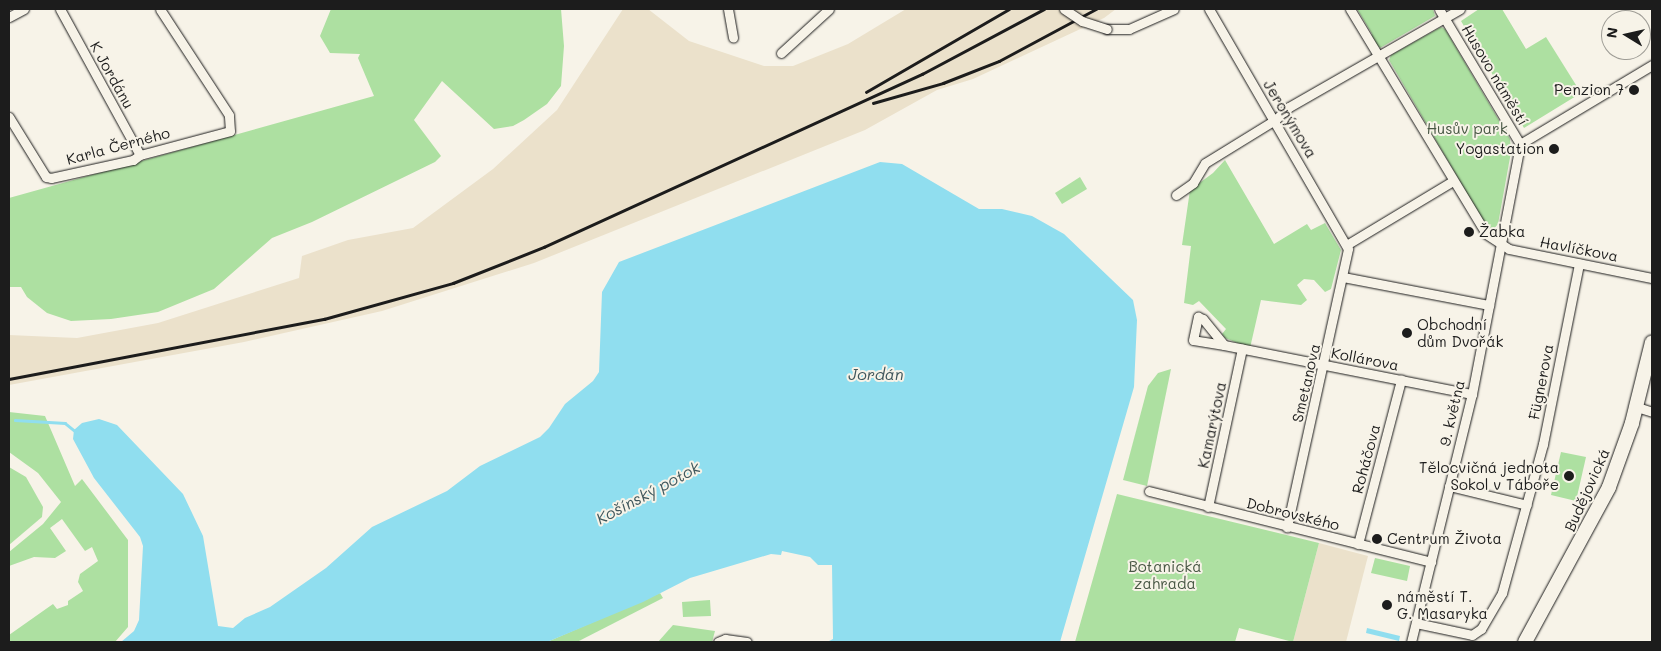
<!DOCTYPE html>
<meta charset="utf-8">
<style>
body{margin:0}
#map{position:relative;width:1661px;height:651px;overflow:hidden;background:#f7f3e8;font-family:Mali,sans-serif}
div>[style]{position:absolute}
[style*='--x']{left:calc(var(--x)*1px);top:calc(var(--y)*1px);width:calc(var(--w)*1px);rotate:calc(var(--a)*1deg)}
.built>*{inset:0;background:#ebe1cb}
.green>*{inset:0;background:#ade0a1}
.water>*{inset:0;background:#90deef}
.stream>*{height:2.5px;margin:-1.25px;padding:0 1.25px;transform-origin:1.25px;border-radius:1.25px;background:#90deef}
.roads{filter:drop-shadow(0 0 1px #1c1c1c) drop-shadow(0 0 1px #1c1c1c)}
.minor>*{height:9px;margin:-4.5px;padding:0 4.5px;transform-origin:4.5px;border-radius:4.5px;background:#f7f3e8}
.secondary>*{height:14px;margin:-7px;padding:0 7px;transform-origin:7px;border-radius:7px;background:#f7f3e8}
.rail>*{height:2.5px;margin:-1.25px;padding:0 1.25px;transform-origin:1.25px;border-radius:1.25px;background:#1c1c1c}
.bridges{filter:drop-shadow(0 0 1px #1c1c1c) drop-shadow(0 0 1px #1c1c1c)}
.minor-bridge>*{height:9px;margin:-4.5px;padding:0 4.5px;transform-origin:4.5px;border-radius:4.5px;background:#f7f3e8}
.dots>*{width:14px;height:14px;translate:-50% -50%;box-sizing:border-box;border:2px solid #f7f3e8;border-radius:50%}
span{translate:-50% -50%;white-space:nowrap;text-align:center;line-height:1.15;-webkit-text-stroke:4px #f7f3e8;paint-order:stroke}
.street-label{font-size:15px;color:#1c1c1c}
.poi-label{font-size:15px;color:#1c1c1c}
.right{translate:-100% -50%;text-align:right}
.left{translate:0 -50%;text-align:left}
.park-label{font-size:15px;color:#485744}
.water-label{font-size:16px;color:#3f565b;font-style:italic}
.frame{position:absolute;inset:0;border:10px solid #1c1c1c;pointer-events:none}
.north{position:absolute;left:1601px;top:10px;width:50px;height:50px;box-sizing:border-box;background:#f7f3e8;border:1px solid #9f9d96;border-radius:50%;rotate:279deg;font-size:14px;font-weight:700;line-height:20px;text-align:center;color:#1c1c1c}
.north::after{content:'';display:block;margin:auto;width:18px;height:22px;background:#1c1c1c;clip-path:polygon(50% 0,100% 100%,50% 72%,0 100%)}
</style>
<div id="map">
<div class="built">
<div style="clip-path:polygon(623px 9px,648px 9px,689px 41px,764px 66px,793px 66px,848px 44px,906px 9px,1116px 9px,1104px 18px,973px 79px,937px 90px,865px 130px,534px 263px,382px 311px,244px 342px,9px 385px,9px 335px,77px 338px,158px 323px,299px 278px,302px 256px,348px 240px,413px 228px,493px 169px,557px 110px)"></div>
<div style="clip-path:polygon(1319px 543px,1368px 556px,1346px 642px,1293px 642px)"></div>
</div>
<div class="green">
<div style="clip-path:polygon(331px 9px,561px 9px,564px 46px,561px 86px,547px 104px,524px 120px,513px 126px,494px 129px,442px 81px,414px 120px,441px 156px,435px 162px,312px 222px,272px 238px,214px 289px,158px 312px,111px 319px,71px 321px,47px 313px,27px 297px,21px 287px,9px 287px,9px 198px,374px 96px,358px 58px,360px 54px,330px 53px,320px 36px)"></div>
<div style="clip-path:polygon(1357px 9px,1433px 9px,1435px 16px,1380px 48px,1370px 37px,1372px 34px)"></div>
<div style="clip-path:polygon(1479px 9px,1502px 9px,1526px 49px,1546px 37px,1581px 93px,1524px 128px,1461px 21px)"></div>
<div style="clip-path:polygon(1441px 27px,1445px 29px,1510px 139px,1511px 152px,1498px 224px,1493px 230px,1486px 226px,1389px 60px,1391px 55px)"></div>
<div style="clip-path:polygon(1225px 160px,1274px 244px,1307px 224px,1311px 230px,1325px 223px,1341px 250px,1331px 289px,1325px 292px,1314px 280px,1304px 279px,1297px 285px,1307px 300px,1301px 305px,1261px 300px,1250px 348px,1225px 338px,1222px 334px,1226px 329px,1199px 301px,1193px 305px,1184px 303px,1191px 246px,1182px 245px,1190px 190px,1213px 173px)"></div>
<div style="clip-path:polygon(1080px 177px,1087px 189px,1062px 204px,1055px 193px)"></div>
<div style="clip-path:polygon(1171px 369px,1147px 486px,1123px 480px,1148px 386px,1158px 373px)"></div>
<div style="clip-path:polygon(9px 412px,45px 416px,75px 486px,82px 479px,128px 540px,128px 627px,115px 642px,9px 642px,9px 635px,53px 604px,57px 609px,68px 605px,68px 601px,83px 591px,78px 582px,80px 574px,98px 561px,92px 547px,85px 551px,62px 519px,50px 528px,66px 551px,55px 558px,34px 557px,9px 566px,9px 552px,43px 524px,61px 502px,38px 473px,9px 452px)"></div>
<div style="clip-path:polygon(1561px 452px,1586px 457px,1576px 501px,1551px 495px)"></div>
<div style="clip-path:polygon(9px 467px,26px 477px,43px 507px,42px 517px,9px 545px)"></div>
<div style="clip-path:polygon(1117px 494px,1319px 543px,1293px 642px,1239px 628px,1235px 642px,1075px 642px)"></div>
<div style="clip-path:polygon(1375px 558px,1410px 566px,1407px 581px,1371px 573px)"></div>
<div style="clip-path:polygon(660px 593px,663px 598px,577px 642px,547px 642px)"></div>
<div style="clip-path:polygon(710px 600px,711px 616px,683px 617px,682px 602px)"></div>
<div style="clip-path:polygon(673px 625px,715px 631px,712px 642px,658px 642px)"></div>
</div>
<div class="water">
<div style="clip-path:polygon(880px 162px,902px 164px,979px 209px,1002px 209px,1032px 216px,1064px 234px,1133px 300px,1137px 320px,1134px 387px,1060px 642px,827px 642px,833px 639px,832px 565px,818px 565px,810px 557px,782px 551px,781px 555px,771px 554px,690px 578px,643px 602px,547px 642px,121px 642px,134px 631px,139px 620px,143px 546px,140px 537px,94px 478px,73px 439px,74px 430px,82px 423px,99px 419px,117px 425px,183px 494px,203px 536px,218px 626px,233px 628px,245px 618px,270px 607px,326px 568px,372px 527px,447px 491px,480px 466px,540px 437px,549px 428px,565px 404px,593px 381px,599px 372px,602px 292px,619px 262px)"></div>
<div style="clip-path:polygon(1367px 628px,1400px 636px,1399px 641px,1366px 633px)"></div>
</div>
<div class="stream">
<div style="--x:15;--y:420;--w:50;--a:3.4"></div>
<div style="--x:65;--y:423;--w:13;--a:39"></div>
</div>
<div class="roads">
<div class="minor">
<div style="--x:60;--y:9;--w:166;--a:61.3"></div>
<div style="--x:728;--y:9;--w:29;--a:80"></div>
<div style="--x:1209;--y:9;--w:277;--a:59.9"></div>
<div style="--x:1348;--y:249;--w:285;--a:102.4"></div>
<div style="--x:1350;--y:9;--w:263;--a:58.8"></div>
<div style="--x:1486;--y:234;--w:27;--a:33"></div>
<div style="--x:1509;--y:249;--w:146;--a:11.5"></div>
<div style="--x:9;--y:17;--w:17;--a:-28"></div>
<div style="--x:1107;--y:29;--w:22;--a:0"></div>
<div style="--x:1129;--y:29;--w:49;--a:-24"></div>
<div style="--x:781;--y:53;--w:65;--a:-42.5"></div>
<div style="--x:9;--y:117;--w:70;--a:58.3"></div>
<div style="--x:46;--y:177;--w:5;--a:11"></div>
<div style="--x:51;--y:178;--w:84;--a:-12.4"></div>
<div style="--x:133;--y:160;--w:9;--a:-36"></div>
<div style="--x:140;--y:155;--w:93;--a:-14.9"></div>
<div style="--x:230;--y:131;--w:16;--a:-94"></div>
<div style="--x:229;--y:115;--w:126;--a:-123.1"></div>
<div style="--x:1520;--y:144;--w:154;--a:-30.9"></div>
<div style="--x:1176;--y:195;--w:21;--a:-35"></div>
<div style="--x:1193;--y:183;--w:23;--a:-59"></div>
<div style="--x:1205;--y:163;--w:82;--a:-31.6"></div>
<div style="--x:1275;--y:120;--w:19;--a:-43"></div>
<div style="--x:1289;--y:107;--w:197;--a:-29.8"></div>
<div style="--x:1348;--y:244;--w:122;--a:-31"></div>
<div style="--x:1343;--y:277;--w:149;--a:10.9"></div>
<div style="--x:1198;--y:317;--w:5;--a:22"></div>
<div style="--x:1203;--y:319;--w:33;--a:51"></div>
<div style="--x:1224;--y:345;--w:31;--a:-171"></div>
<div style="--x:1193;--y:340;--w:24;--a:-78"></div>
<div style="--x:1224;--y:345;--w:253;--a:11.2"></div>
<div style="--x:1637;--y:407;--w:16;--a:18"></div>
<div style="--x:1449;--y:486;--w:80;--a:13.7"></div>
<div style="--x:1149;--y:491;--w:291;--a:14.1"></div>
<div style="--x:1208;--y:507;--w:162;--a:-77.9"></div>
<div style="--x:1358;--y:544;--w:170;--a:-75.3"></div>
<div style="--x:1416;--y:623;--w:57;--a:12.1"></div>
<div style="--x:1472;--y:635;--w:11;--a:-34"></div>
<div style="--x:1481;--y:629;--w:42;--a:-59.7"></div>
<div style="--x:1502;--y:593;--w:155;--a:-74.6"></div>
<div style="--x:1543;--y:444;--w:184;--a:-78.7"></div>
<div style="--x:718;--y:642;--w:8;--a:-23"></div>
<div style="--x:725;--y:639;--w:22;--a:8"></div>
<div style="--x:1411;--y:642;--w:255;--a:-76.2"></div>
<div style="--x:1472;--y:394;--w:255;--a:-79.1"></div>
<div style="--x:1520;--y:144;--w:157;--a:-121"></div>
</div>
<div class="secondary">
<div style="--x:1525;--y:642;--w:176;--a:-61.5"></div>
<div style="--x:1609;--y:487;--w:68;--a:-70.2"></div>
<div style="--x:1632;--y:423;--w:83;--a:-76.1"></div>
</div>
</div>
<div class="rail">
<div style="--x:866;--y:92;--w:165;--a:-30.1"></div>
<div style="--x:873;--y:103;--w:73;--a:-15.9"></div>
<div style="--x:943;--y:83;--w:60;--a:-21.4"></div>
<div style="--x:999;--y:61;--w:110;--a:-28.2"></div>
<div style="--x:9;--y:379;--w:321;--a:-10.8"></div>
<div style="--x:324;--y:319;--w:134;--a:-15.6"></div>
<div style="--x:453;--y:283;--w:98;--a:-21.6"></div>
<div style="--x:544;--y:247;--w:416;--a:-24.6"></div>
<div style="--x:922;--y:74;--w:138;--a:-28"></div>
</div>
<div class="bridges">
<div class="minor-bridge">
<div style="--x:1064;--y:9;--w:22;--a:34"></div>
<div style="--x:1082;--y:21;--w:26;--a:18"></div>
</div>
</div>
<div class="dots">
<div style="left:1634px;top:90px;background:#1c1c1c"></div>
<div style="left:1554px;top:149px;background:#1c1c1c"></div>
<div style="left:1469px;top:232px;background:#1c1c1c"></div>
<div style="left:1407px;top:333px;background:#1c1c1c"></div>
<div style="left:1569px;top:476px;background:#1c1c1c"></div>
<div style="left:1377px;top:539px;background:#1c1c1c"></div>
<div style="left:1387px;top:605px;background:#1c1c1c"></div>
</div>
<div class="street-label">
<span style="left:112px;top:75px;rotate:61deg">K Jordánu</span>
<span style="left:1495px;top:75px;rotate:59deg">Husovo náměstí</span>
<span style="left:1290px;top:119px;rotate:59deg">Jeronýmova</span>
<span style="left:118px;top:146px;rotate:-15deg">Karla Černého</span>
<span style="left:1579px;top:249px;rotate:11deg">Havlíčkova</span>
<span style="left:1365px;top:359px;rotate:11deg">Kollárova</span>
<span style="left:1541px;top:382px;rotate:-79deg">Fügnerova</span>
<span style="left:1306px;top:383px;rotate:-77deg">Smetanova</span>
<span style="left:1452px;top:413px;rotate:-77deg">9. května</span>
<span style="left:1212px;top:425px;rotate:-78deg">Kamarýtova</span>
<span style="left:1366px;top:459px;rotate:-75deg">Roháčova</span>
<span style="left:1587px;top:490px;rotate:-66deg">Budějovická</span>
<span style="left:1293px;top:514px;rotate:14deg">Dobrovského</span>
</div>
<div class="poi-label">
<span class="right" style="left:1624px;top:90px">Penzion 7</span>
<span class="right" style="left:1544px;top:149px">Yogastation</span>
<span class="left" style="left:1479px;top:232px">Žabka</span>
<span class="left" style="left:1417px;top:333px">Obchodní<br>dům Dvořák</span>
<span class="right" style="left:1559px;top:476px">Tělocvičná jednota<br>Sokol v Táboře</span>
<span class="left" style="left:1387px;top:539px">Centrum Života</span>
<span class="left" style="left:1397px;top:605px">náměstí T.<br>G. Masaryka</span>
</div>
<div class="park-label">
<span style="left:1467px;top:129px">Husův park</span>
<span style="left:1165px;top:575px">Botanická<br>zahrada</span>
</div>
<div class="water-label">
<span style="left:876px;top:374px">Jordán</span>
<span style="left:648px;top:493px;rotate:-28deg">Košínský potok</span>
</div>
<div class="frame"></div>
<div class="north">N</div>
</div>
